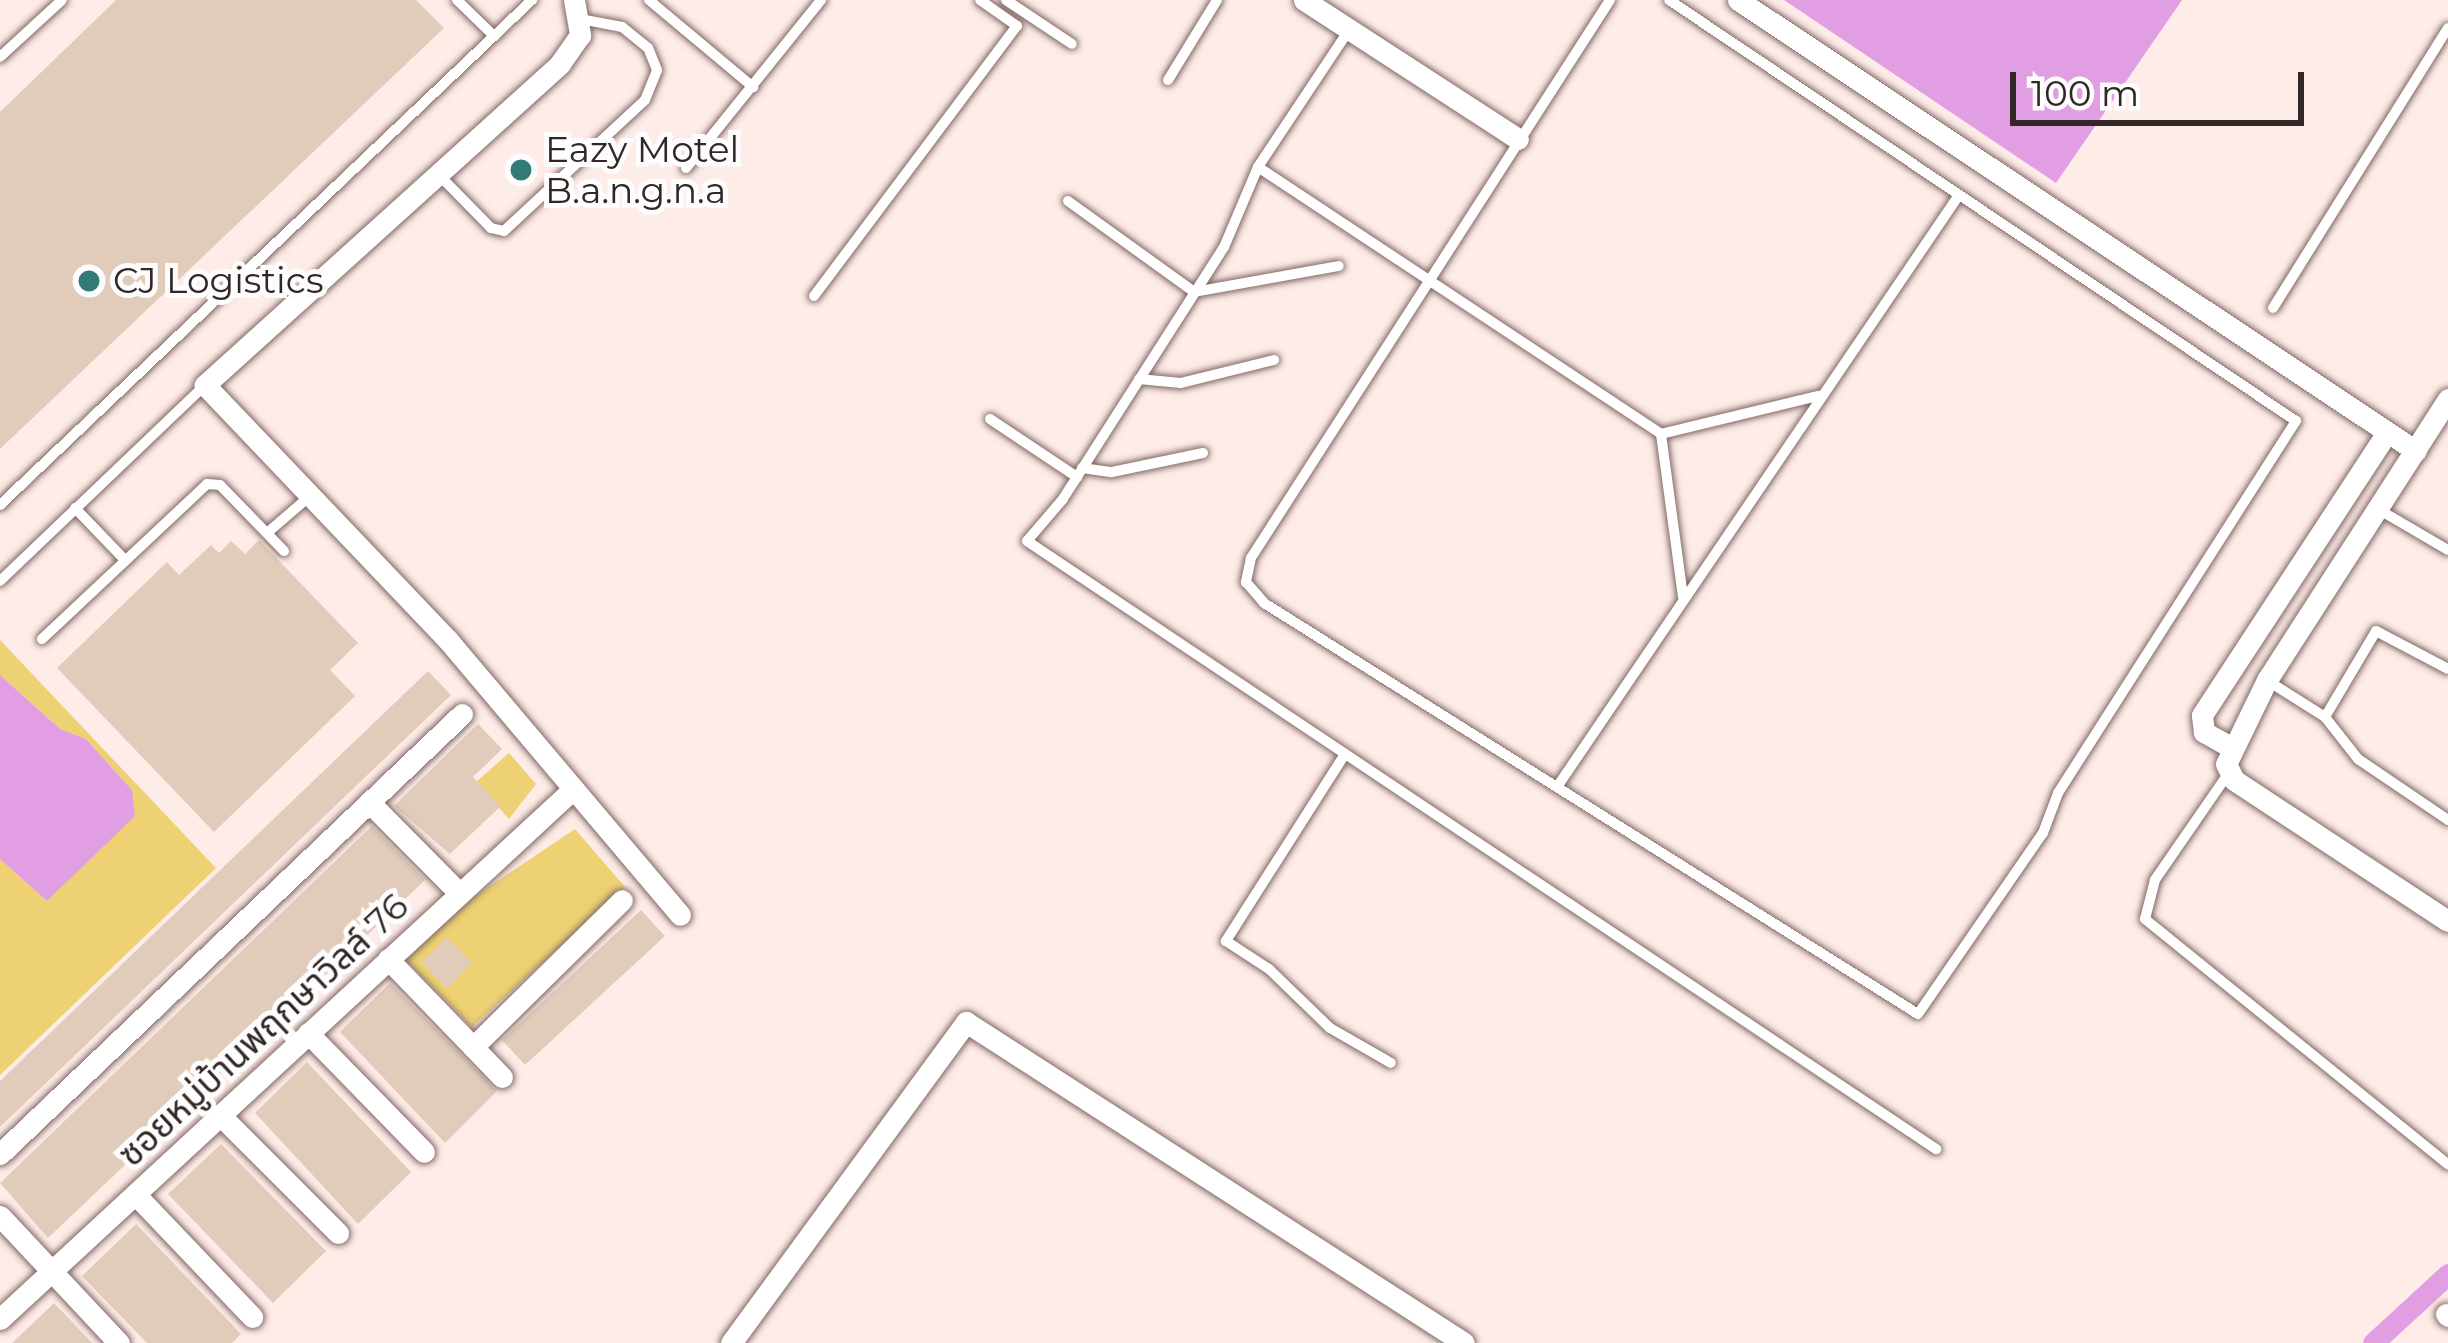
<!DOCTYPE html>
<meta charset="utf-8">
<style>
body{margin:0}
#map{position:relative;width:2448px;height:1343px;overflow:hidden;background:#fdece8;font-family:Montserrat,"Noto Sans Thai",sans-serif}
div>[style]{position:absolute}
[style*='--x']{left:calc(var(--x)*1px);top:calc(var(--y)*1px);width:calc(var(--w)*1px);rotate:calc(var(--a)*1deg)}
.green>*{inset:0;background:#edd173}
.water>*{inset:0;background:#e29ee2}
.canal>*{height:21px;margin:-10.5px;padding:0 10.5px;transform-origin:10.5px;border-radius:10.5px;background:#e29ee2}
.building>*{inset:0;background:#e1ccbc}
.roads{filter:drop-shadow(0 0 3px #826965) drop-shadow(0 0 3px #826965)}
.lane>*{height:10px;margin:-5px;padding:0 5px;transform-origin:5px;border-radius:5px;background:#fff}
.street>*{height:21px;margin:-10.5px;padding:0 10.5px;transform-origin:10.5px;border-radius:10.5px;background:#fff}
.dots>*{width:33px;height:33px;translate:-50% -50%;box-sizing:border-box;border:6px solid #fdfdfd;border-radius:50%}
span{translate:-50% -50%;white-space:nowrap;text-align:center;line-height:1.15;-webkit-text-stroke:10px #fdfdfd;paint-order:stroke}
.poi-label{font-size:36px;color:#322726}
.left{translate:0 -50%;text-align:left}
.street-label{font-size:36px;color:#322726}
.scale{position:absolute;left:2010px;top:72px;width:294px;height:54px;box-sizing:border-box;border:6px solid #322726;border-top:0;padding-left:15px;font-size:36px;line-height:42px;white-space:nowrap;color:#322726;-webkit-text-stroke:9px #fdfdfd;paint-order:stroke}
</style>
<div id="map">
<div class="green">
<div style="clip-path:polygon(0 640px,216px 868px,0 1075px,0 859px,47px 901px,132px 790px,86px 739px,60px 729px,0 675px)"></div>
<div style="clip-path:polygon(509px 753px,536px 784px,509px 819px,476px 782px)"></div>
<div style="clip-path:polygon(575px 829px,625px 887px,472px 1027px,406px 960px,472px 898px)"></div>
</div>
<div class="water">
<div style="clip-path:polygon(1784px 0,2182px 0,2056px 183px)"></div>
<div style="clip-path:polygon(0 675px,60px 729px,86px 739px,132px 790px,135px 816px,47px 901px,0 859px)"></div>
</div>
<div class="canal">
<div style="--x:2373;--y:1343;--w:102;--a:-42.6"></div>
</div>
<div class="building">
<div style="clip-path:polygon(116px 0,416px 0,444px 28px,0 449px,0 112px)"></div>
<div style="clip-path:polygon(259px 540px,358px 643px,330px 670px,355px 696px,214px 832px,57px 668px,167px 562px,179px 575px,211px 545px,219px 553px,231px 541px,245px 554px)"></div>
<div style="clip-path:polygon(428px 671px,451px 695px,0 1127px,0 1081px)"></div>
<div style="clip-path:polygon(478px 724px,502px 749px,473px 777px,501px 806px,450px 854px,394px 806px)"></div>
<div style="clip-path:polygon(372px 826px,425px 880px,48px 1238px,0 1183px)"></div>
<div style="clip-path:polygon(641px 910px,665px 936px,525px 1065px,502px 1040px)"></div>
<div style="clip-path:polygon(447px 937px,472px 963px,447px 988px,422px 962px)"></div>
<div style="clip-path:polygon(390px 983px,497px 1091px,445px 1143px,340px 1032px)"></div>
<div style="clip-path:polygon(307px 1062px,411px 1172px,358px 1224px,255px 1113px)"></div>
<div style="clip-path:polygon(221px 1144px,326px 1251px,273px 1303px,168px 1194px)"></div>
<div style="clip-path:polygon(136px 1224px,241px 1334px,232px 1343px,147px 1343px,82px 1276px)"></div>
<div style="clip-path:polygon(54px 1303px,92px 1343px,12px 1343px,30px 1326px)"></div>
</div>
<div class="roads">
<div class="lane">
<div style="--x:457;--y:0;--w:52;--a:44.2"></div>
<div style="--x:649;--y:0;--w:136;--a:39.9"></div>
<div style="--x:1006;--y:0;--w:79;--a:33.7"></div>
<div style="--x:1610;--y:0;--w:664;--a:122.76"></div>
<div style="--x:1251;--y:558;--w:25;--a:102"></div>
<div style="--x:1246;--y:582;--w:28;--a:49"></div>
<div style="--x:1264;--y:603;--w:772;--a:32.15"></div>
<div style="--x:1918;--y:1014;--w:220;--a:-55.4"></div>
<div style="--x:2043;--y:833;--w:43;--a:-69.4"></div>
<div style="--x:2058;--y:793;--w:442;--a:-57.4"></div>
<div style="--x:2296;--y:421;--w:755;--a:-146.12"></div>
<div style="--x:1349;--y:30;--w:164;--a:123.6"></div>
<div style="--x:1258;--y:167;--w:87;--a:113"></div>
<div style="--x:1224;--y:247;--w:299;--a:122.6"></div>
<div style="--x:1063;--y:499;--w:55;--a:130.6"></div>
<div style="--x:1027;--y:541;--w:1094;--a:33.78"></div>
<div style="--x:0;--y:57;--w:84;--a:-42.6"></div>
<div style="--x:1168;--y:80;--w:94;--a:-58.5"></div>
<div style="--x:1258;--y:167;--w:483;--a:33.5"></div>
<div style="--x:1661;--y:434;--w:162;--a:-13.6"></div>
<div style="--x:686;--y:168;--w:216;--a:-51.2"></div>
<div style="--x:438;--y:174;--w:76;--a:45.5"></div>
<div style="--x:491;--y:228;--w:13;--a:13"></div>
<div style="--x:504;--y:231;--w:192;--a:-42.9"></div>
<div style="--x:645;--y:100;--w:32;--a:-68"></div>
<div style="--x:657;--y:70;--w:24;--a:-112"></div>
<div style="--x:648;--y:48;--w:33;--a:-141"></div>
<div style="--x:622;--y:27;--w:43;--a:-169.2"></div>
<div style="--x:1068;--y:201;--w:155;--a:35.8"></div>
<div style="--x:1194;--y:292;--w:147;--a:-10.2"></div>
<div style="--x:814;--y:296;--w:338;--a:-53.1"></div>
<div style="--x:1017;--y:26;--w:45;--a:-144.9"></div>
<div style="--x:2273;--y:308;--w:330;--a:-58"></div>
<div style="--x:1139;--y:379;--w:42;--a:5.4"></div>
<div style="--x:1181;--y:383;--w:96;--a:-13.9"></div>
<div style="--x:990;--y:419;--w:105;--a:33.7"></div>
<div style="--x:1661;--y:434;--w:164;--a:82.3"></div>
<div style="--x:1082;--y:468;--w:30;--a:8"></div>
<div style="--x:1112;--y:472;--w:93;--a:-11.8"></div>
<div style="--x:0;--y:505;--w:734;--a:-43.51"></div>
<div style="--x:75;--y:508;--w:71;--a:46.1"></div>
<div style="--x:2378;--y:509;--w:81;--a:30.4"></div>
<div style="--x:267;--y:533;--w:57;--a:-40.7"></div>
<div style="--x:0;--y:581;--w:284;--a:-43.7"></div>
<div style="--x:42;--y:639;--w:226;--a:-43.2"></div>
<div style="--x:207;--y:484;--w:13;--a:4"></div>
<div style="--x:220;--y:485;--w:92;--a:45.9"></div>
<div style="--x:2268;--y:681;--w:67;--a:32.3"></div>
<div style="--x:2325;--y:717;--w:53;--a:51.8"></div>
<div style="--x:2358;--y:759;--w:109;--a:34.1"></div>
<div style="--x:2325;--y:717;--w:100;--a:-59.3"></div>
<div style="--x:2376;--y:631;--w:81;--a:27.8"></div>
<div style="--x:1345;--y:754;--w:222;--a:122.5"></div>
<div style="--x:1226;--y:941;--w:51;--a:33.1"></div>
<div style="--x:1269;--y:969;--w:85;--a:44"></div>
<div style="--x:1330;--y:1028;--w:70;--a:29.8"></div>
<div style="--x:2228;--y:774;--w:129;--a:124.6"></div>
<div style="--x:2155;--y:880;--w:40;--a:104.4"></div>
<div style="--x:2145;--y:919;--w:390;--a:39"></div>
<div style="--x:1557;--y:787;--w:716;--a:-55.82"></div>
</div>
<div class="street">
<div style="--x:574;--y:0;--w:36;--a:80"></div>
<div style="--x:580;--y:35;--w:35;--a:125"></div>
<div style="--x:560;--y:64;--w:479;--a:137.9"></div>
<div style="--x:205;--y:385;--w:351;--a:46.4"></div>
<div style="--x:447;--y:639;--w:361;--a:49.8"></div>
<div style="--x:1304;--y:0;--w:255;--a:33"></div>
<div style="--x:1738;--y:0;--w:814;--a:33.63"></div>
<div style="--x:2448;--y:399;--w:334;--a:122.8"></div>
<div style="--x:2267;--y:680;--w:93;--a:116"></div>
<div style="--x:2226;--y:764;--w:18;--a:63"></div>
<div style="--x:2234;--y:780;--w:256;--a:33.4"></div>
<div style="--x:2229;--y:746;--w:29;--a:-151"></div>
<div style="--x:2204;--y:732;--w:17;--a:-97"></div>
<div style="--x:2202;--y:715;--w:338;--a:-56.8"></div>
<div style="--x:369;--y:802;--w:128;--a:45.3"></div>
<div style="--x:388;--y:959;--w:164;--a:46"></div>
<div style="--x:308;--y:1033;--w:166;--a:45.7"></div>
<div style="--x:473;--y:1047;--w:209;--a:-44.6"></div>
<div style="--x:220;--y:1115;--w:167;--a:45"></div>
<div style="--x:0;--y:1154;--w:638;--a:-43.6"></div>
<div style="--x:135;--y:1194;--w:170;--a:46.4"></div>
<div style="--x:0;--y:1216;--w:174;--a:46.9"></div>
<div style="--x:2446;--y:1314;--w:3;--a:45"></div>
<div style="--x:0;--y:1319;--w:779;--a:-42.76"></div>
<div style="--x:731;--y:1343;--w:398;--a:-53.8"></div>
<div style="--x:966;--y:1022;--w:592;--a:32.8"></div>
</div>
</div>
<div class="dots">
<div style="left:521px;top:170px;background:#337a74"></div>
<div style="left:89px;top:281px;background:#337a74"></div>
</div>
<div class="poi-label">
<span class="left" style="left:545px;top:170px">Eazy Motel<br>B.a.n.g.n.a</span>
<span class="left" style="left:113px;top:281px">CJ Logistics</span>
</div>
<div class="street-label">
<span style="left:263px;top:1030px;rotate:-43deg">ซอยหมู่บ้านพฤกษาวิลล์ 76</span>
</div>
<div class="scale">100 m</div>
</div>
